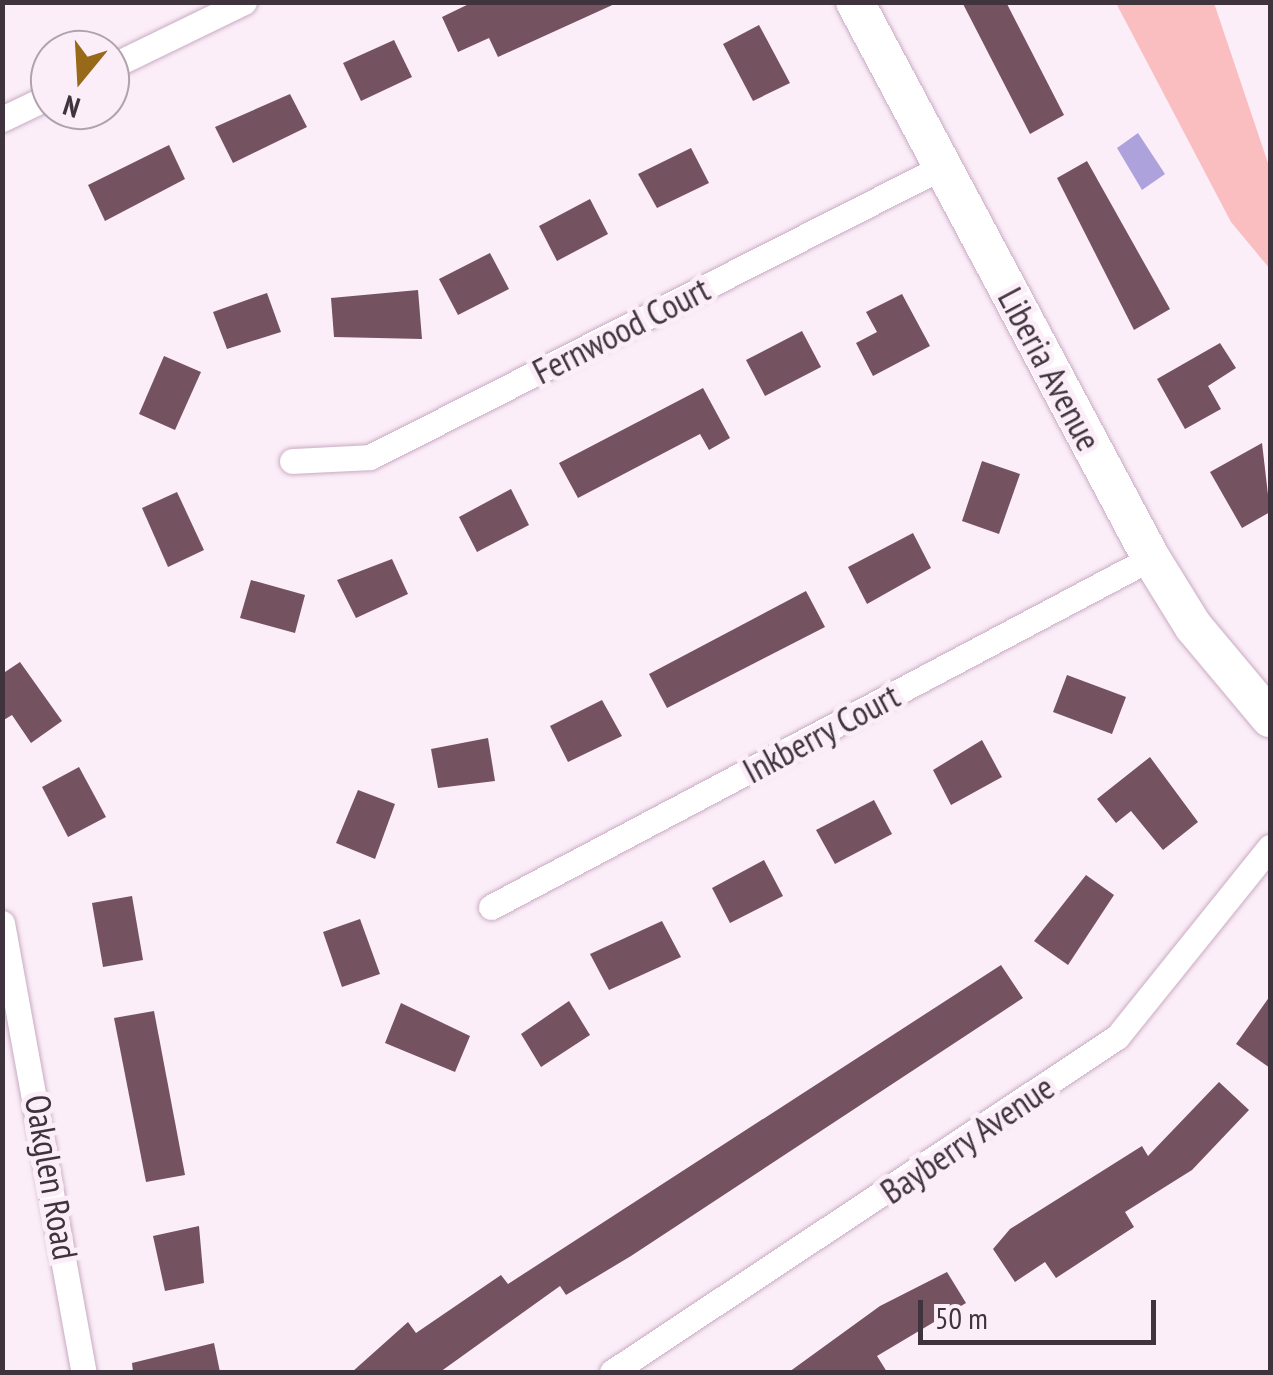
<!DOCTYPE html>
<style>
body{margin:0}
#map{position:relative;width:1273px;height:1375px;overflow:hidden;background:#fbeef8;font-family:"PT Sans Narrow",sans-serif}
div>[style]{position:absolute}
[style*='--x']{left:calc(var(--x)*1px);top:calc(var(--y)*1px);width:calc(var(--w)*1px);rotate:calc(var(--a)*1deg)}
.green>*{inset:0;background:#fabec1}
.water>*{inset:0;background:#ada2dc}
.building>*{inset:0;background:#755260}
.roads{filter:drop-shadow(0 0 2px #caaac3) drop-shadow(0 0 2px #caaac3)}
.minor>*{height:25px;margin:-12.5px;padding:0 12.5px;transform-origin:12.5px;border-radius:12.5px;background:#fff}
.secondary>*{height:38px;margin:-19px;padding:0 19px;transform-origin:19px;border-radius:19px;background:#fff}
span{translate:-50% -50%;white-space:nowrap;text-align:center;line-height:1.15;-webkit-text-stroke:10px #fbeef8;paint-order:stroke}
.street-label{font-size:35px;color:#3f333d}
.frame{position:absolute;inset:0;border:5px solid #3f333d;pointer-events:none}
.north{position:absolute;left:30px;top:30px;width:100px;height:100px;box-sizing:border-box;background:#fbeef8;border:2px solid #b0a3ad;border-radius:50%;rotate:198deg;font-size:28px;font-weight:700;line-height:40px;text-align:center;color:#3f333d}
.north::after{content:'';display:block;margin:auto;width:35px;height:45px;background:#976918;clip-path:polygon(50% 0,100% 100%,50% 72%,0 100%)}
.scale{position:absolute;left:918px;top:1300px;width:238px;height:45px;box-sizing:border-box;border:5px solid #3f333d;border-top:0;padding-left:12px;font-size:30px;line-height:35px;white-space:nowrap;color:#3f333d;-webkit-text-stroke:8px #fbeef8;paint-order:stroke}
</style>
<div id="map">
<div class="green">
<div style="clip-path:polygon(1116px 3px,1214px 3px,1270px 169px,1270px 269px,1231px 222px)"></div>
</div>
<div class="water">
<div style="clip-path:polygon(1138px 133px,1165px 174px,1142px 190px,1117px 148px)"></div>
</div>
<div class="building">
<div style="clip-path:polygon(473px 2px,619px 2px,498px 57px,489px 38px,458px 52px,442px 17px)"></div>
<div style="clip-path:polygon(962px 2px,1006px 2px,1064px 115px,1030px 134px)"></div>
<div style="clip-path:polygon(759px 25px,790px 83px,753px 101px,723px 44px)"></div>
<div style="clip-path:polygon(394px 40px,412px 77px,361px 101px,343px 63px)"></div>
<div style="clip-path:polygon(290px 94px,307px 127px,233px 163px,215px 127px)"></div>
<div style="clip-path:polygon(169px 145px,185px 179px,105px 221px,88px 185px)"></div>
<div style="clip-path:polygon(691px 148px,709px 183px,657px 208px,638px 174px)"></div>
<div style="clip-path:polygon(1087px 161px,1170px 309px,1134px 330px,1057px 178px)"></div>
<div style="clip-path:polygon(590px 199px,608px 234px,557px 261px,539px 226px)"></div>
<div style="clip-path:polygon(490px 253px,509px 289px,458px 315px,439px 279px)"></div>
<div style="clip-path:polygon(418px 290px,422px 339px,334px 337px,331px 298px)"></div>
<div style="clip-path:polygon(267px 293px,281px 332px,227px 349px,213px 312px)"></div>
<div style="clip-path:polygon(902px 294px,930px 346px,873px 376px,856px 343px,877px 332px,866px 312px)"></div>
<div style="clip-path:polygon(802px 331px,821px 367px,765px 396px,746px 360px)"></div>
<div style="clip-path:polygon(1220px 343px,1236px 368px,1208px 386px,1221px 409px,1185px 429px,1157px 379px)"></div>
<div style="clip-path:polygon(164px 356px,201px 372px,175px 430px,139px 414px)"></div>
<div style="clip-path:polygon(703px 388px,730px 438px,709px 450px,700px 434px,578px 498px,559px 463px)"></div>
<div style="clip-path:polygon(1262px 443px,1270px 512px,1242px 528px,1210px 472px)"></div>
<div style="clip-path:polygon(982px 461px,1020px 474px,999px 534px,962px 521px)"></div>
<div style="clip-path:polygon(511px 489px,529px 525px,477px 552px,459px 517px)"></div>
<div style="clip-path:polygon(177px 492px,204px 550px,168px 567px,142px 508px)"></div>
<div style="clip-path:polygon(913px 533px,931px 568px,867px 604px,848px 567px)"></div>
<div style="clip-path:polygon(392px 559px,408px 594px,356px 618px,337px 580px)"></div>
<div style="clip-path:polygon(251px 580px,305px 595px,295px 633px,240px 618px)"></div>
<div style="clip-path:polygon(806px 591px,825px 627px,667px 708px,649px 674px)"></div>
<div style="clip-path:polygon(20px 662px,62px 721px,31px 743px,12px 715px,2px 721px,2px 674px)"></div>
<div style="clip-path:polygon(1067px 675px,1126px 697px,1112px 734px,1053px 712px)"></div>
<div style="clip-path:polygon(602px 700px,622px 736px,568px 762px,550px 726px)"></div>
<div style="clip-path:polygon(488px 738px,495px 781px,438px 788px,431px 749px)"></div>
<div style="clip-path:polygon(982px 740px,1002px 777px,951px 805px,933px 770px)"></div>
<div style="clip-path:polygon(1150px 757px,1198px 822px,1163px 850px,1131px 811px,1116px 823px,1097px 799px)"></div>
<div style="clip-path:polygon(79px 767px,106px 817px,68px 837px,42px 787px)"></div>
<div style="clip-path:polygon(358px 790px,395px 804px,375px 859px,336px 843px)"></div>
<div style="clip-path:polygon(874px 800px,892px 834px,835px 864px,816px 830px)"></div>
<div style="clip-path:polygon(764px 860px,783px 896px,730px 923px,712px 888px)"></div>
<div style="clip-path:polygon(1086px 875px,1114px 895px,1068px 965px,1034px 941px)"></div>
<div style="clip-path:polygon(132px 896px,143px 960px,103px 967px,92px 903px)"></div>
<div style="clip-path:polygon(360px 919px,380px 974px,342px 987px,323px 932px)"></div>
<div style="clip-path:polygon(662px 921px,681px 957px,609px 990px,590px 954px)"></div>
<div style="clip-path:polygon(1001px 965px,1023px 998px,631px 1256px,566px 1295px,560px 1286px,440px 1372px,352px 1372px,408px 1322px,416px 1333px,501px 1275px,508px 1284px)"></div>
<div style="clip-path:polygon(1270px 996px,1270px 1068px,1236px 1044px)"></div>
<div style="clip-path:polygon(569px 1001px,590px 1035px,541px 1067px,521px 1034px)"></div>
<div style="clip-path:polygon(401px 1003px,470px 1036px,455px 1072px,385px 1043px)"></div>
<div style="clip-path:polygon(154px 1011px,185px 1175px,146px 1182px,114px 1018px)"></div>
<div style="clip-path:polygon(1219px 1082px,1249px 1110px,1192px 1170px,1125px 1212px,1134px 1227px,1056px 1278px,1045px 1262px,1015px 1282px,993px 1249px,1010px 1229px,1142px 1146px,1148px 1156px)"></div>
<div style="clip-path:polygon(199px 1226px,204px 1283px,165px 1291px,153px 1236px)"></div>
<div style="clip-path:polygon(947px 1272px,966px 1303px,877px 1356px,887px 1372px,789px 1372px,880px 1306px)"></div>
<div style="clip-path:polygon(214px 1343px,220px 1372px,133px 1372px,132px 1363px)"></div>
</div>
<div class="roads">
<div class="minor">
<div style="--x:110;--y:67;--w:149;--a:-25.9"></div>
<div style="--x:2;--y:119;--w:53;--a:-25.6"></div>
<div style="--x:292;--y:461;--w:78;--a:-2.9"></div>
<div style="--x:370;--y:457;--w:641;--a:-26.88"></div>
<div style="--x:491;--y:907;--w:747;--a:-27.87"></div>
<div style="--x:2;--y:923;--w:456;--a:79.7"></div>
<div style="--x:612;--y:1372;--w:606;--a:-33.56"></div>
<div style="--x:1117;--y:1037;--w:244;--a:-51.2"></div>
</div>
<div class="secondary">
<div style="--x:855;--y:2;--w:630;--a:61.97"></div>
<div style="--x:1151;--y:558;--w:80;--a:58.3"></div>
<div style="--x:1193;--y:626;--w:120;--a:50.1"></div>
</div>
</div>
<div class="street-label">
<span style="left:621px;top:330px;rotate:-27deg">Fernwood Court</span>
<span style="left:1050px;top:369px;rotate:62deg">Liberia Avenue</span>
<span style="left:821px;top:733px;rotate:-28deg">Inkberry Court</span>
<span style="left:967px;top:1139px;rotate:-34deg">Bayberry Avenue</span>
<span style="left:52px;top:1177px;rotate:80deg">Oakglen Road</span>
</div>
<div class="frame"></div>
<div class="north">N</div>
<div class="scale">50 m</div>
</div>
